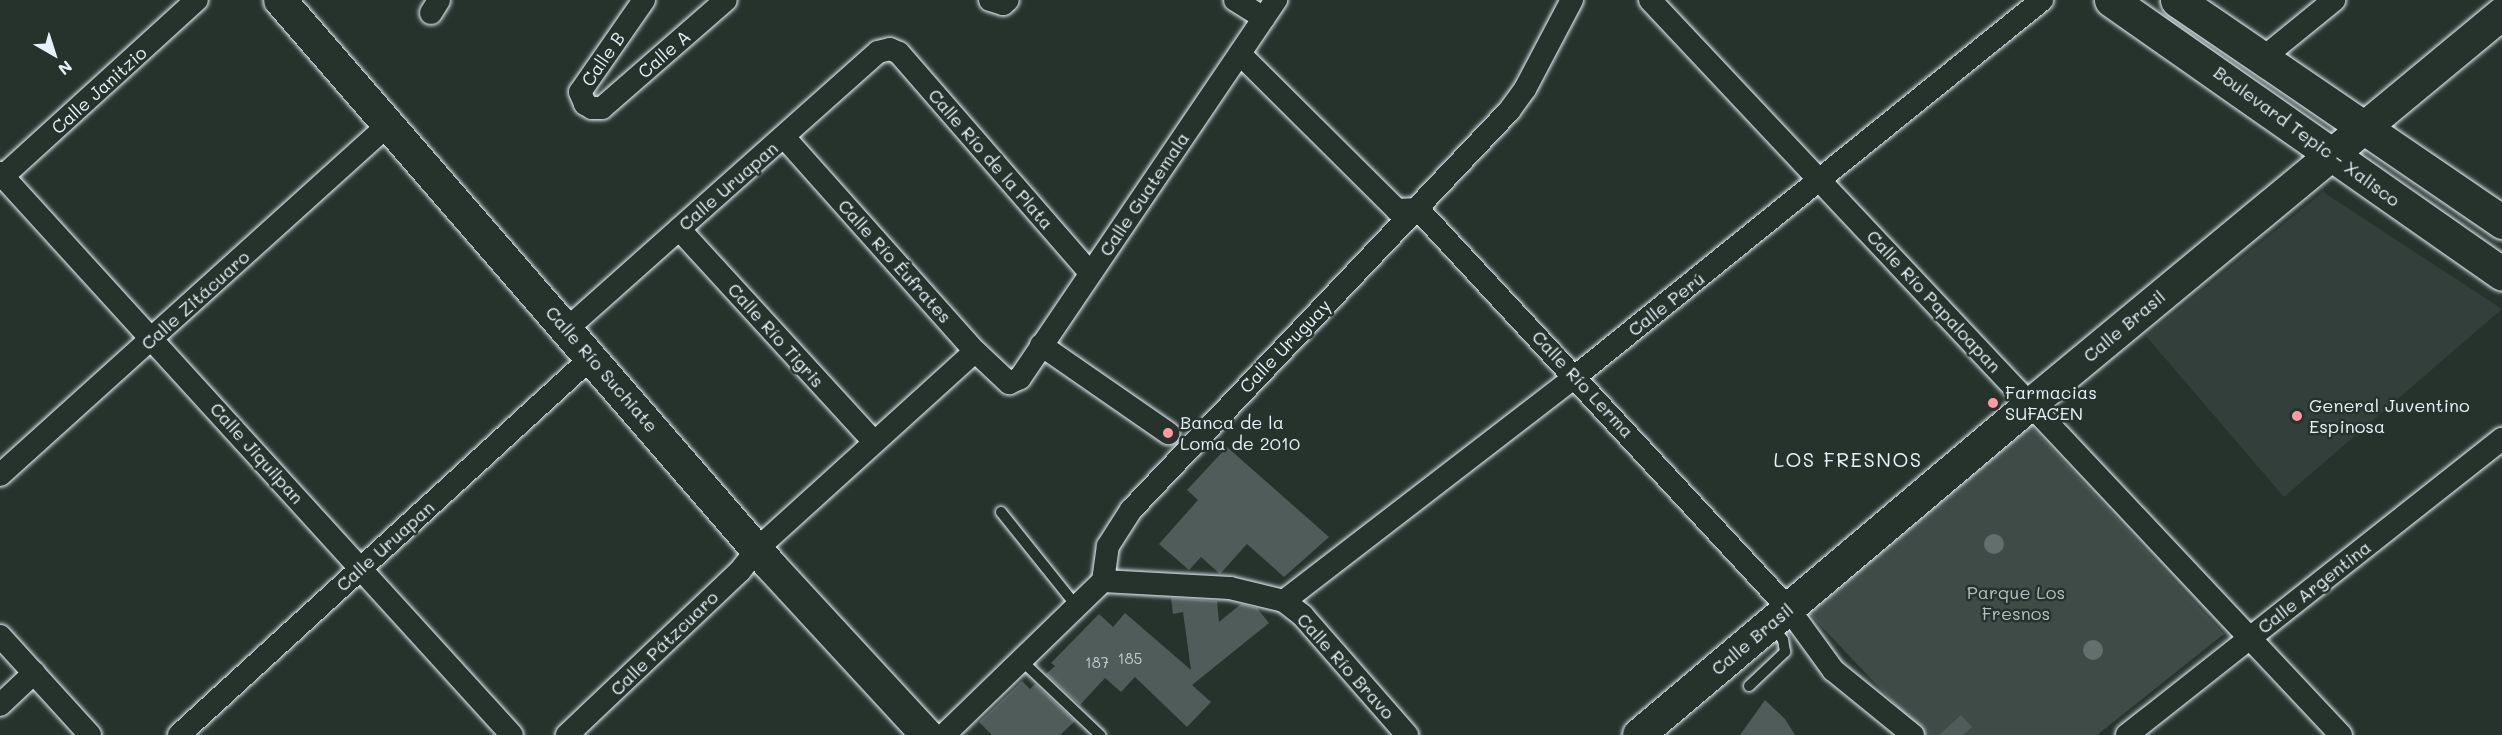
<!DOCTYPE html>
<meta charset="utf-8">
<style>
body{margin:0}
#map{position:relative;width:2502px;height:735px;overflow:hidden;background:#26332d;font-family:Mali,sans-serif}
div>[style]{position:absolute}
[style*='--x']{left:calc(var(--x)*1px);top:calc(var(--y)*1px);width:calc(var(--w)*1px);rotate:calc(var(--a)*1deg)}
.built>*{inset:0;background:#333f3a}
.green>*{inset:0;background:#3e4b47}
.water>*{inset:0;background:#636f6d}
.round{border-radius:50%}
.building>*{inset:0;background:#505c59}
.roads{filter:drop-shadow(0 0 2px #e8f1f8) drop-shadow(0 0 2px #e8f1f8)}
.lane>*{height:10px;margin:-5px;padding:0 5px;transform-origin:5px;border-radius:5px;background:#26332d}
.street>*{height:22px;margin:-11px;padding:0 11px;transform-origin:11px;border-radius:11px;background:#26332d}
.secondary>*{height:32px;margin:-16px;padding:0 16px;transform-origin:16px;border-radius:16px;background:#26332d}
.primary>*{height:33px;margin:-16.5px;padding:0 16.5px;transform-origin:16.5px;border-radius:16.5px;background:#26332d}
.dots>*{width:16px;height:16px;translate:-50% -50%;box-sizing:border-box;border:3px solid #26332d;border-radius:50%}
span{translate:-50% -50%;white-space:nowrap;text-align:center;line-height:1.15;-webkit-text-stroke:5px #26332d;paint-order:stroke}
.number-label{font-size:15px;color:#c2ccd0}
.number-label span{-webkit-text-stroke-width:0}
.street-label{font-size:18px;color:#e8f1f8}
.poi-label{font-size:18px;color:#e8f1f8}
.left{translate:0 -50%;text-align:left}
.park-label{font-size:18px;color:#b5bfc3}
.neighbourhood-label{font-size:20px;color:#e8f1f8;letter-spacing:1.5px}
.north{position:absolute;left:24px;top:24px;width:60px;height:60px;-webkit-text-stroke:4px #26332d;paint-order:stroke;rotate:141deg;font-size:16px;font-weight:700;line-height:24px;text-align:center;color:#e8f1f8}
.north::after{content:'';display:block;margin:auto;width:21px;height:27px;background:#e8f1f8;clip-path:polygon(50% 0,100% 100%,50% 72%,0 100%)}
</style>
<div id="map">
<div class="built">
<div style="clip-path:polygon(2323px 192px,2502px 309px,2284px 497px,2146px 336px)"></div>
</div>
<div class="green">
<div style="clip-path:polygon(2028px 423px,2224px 634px,2097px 735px,1924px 735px,1805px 609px)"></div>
</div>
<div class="water">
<div class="round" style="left:1984px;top:534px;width:20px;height:20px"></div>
<div class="round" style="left:2083px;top:640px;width:20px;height:20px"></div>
</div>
<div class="building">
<div style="clip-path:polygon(1227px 447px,1329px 537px,1284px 577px,1247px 544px,1220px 574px,1201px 557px,1189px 570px,1159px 544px,1198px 500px,1187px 490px)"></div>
<div style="clip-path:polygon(1171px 598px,1217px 601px,1219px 622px,1241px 604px,1257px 608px,1269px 623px,1192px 685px,1211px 702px,1187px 727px,1135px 677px,1121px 692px,1105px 678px,1080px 705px,1046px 674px,1055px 666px,1051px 663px,1099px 614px,1113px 627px,1125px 613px,1191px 670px,1183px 612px,1173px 614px)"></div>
<div style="clip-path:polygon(1022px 681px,1030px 689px,1035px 684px,1075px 721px,1060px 735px,992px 735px,979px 722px)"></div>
<div style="clip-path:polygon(1765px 700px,1785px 719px,1795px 735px,1740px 735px)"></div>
<div style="clip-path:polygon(1961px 715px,1972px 727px,1963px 735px,1939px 735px)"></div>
</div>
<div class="roads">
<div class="lane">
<div style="--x:1001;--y:512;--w:122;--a:51.3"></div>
<div style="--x:1022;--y:661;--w:108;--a:43.5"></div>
<div style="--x:1749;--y:686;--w:50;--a:-43.4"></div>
<div style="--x:1785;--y:652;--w:12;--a:-99"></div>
<div style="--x:1783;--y:640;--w:17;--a:-126"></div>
</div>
<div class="street">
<div style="--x:644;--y:0;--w:112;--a:124.8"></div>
<div style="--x:580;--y:92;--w:13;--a:67"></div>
<div style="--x:585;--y:104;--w:8;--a:30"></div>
<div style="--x:592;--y:108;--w:10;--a:0"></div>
<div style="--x:602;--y:108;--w:164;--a:-41.1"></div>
<div style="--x:990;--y:0;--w:14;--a:17"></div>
<div style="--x:1003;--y:4;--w:6;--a:-39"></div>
<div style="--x:1235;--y:0;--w:34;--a:32"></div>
<div style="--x:1650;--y:0;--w:1009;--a:46.77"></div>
<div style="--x:431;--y:13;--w:15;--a:-58"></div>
<div style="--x:1240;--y:54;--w:221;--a:44.8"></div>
<div style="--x:1397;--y:210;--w:21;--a:-3"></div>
<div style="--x:1418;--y:209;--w:544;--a:47.16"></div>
<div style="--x:1788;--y:608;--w:77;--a:54"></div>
<div style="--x:1833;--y:670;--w:103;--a:39.1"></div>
<div style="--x:2263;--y:58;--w:92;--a:-39.2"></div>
<div style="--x:784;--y:137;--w:287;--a:48.3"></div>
<div style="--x:975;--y:351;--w:47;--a:43.3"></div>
<div style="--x:1009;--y:383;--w:12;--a:-24"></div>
<div style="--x:1020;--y:378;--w:457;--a:-55.9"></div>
<div style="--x:0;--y:173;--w:760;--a:47.67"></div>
<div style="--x:0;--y:179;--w:266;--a:-42.3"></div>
<div style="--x:679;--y:229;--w:287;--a:47.5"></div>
<div style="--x:568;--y:328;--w:415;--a:-41.7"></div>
<div style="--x:878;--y:52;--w:12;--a:-14"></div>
<div style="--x:890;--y:49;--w:10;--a:24"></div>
<div style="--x:899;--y:53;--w:291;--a:49"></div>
<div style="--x:1041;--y:345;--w:155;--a:34.7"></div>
<div style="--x:0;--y:475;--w:524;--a:-42.06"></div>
<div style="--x:1103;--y:581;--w:127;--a:3.2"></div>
<div style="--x:1230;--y:588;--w:56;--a:13.5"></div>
<div style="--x:1284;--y:601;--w:24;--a:38"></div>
<div style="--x:1303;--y:616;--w:158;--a:48.8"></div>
<div style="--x:1284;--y:601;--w:369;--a:-37.6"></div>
<div style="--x:1576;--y:376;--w:599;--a:-38.9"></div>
<div style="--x:0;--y:636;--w:134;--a:47.7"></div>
<div style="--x:0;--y:705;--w:47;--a:-43.3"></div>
<div style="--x:179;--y:735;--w:560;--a:-42.47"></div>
<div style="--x:567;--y:735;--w:238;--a:-43.5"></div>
<div style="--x:740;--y:571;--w:28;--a:-52"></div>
<div style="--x:757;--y:549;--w:294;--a:-42.2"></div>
<div style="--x:944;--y:735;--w:221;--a:-44.1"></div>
<div style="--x:1103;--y:581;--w:35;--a:-82"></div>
<div style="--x:1108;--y:546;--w:43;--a:-57.4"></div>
<div style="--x:1131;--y:510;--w:550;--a:-46.55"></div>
<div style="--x:1509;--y:111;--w:27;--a:-54"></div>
<div style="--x:1525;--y:89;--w:101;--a:-62.2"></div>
<div style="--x:2127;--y:735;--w:478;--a:-38.3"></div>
</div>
<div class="secondary">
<div style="--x:280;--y:0;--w:749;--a:49.06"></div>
<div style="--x:771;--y:566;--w:230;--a:47.3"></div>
<div style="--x:1639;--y:735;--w:513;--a:-40.18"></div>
<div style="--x:2031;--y:404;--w:612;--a:-39.63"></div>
</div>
<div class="primary">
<div style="--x:2111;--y:0;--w:477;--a:35"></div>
<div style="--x:2177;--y:0;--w:394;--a:34.3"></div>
</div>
</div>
<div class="dots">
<div style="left:1993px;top:403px;background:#ff9aa2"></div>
<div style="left:2297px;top:416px;background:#ff9aa2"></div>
<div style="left:1168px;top:433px;background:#ff9aa2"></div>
</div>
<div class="number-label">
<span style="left:1130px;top:659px">185</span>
<span style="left:1097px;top:663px">187</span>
</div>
<div class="street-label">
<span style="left:664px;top:54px;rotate:-41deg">Calle A</span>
<span style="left:603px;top:59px;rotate:-55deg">Calle B</span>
<span style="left:99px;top:90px;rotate:-42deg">Calle Janitzio</span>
<span style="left:2307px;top:136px;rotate:36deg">Boulevard Tepic - Xalisco</span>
<span style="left:991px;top:159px;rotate:49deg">Calle Río de la Plata</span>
<span style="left:728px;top:186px;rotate:-41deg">Calle Uruapan</span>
<span style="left:1144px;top:194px;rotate:-56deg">Calle Guatemala</span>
<span style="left:895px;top:261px;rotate:48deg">Calle Río Éufrates</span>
<span style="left:195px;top:300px;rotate:-42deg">Calle Zitácuaro</span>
<span style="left:1934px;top:301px;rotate:47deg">Calle Río Papaloapan</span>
<span style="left:1666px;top:304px;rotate:-38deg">Calle Perú</span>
<span style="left:2124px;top:326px;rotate:-40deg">Calle Brasil</span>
<span style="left:776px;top:335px;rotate:48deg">Calle Río Tigris</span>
<span style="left:1285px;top:346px;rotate:-46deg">Calle Uruguay</span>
<span style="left:602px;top:369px;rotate:49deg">Calle Río Suchiate</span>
<span style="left:1583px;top:384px;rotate:47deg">Calle Río Lerma</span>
<span style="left:257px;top:453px;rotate:48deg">Calle Jiquilpan</span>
<span style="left:385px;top:546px;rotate:-42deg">Calle Uruapan</span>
<span style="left:2314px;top:587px;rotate:-38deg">Calle Argentina</span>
<span style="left:1752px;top:639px;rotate:-40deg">Calle Brasil</span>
<span style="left:664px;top:643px;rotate:-44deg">Calle Pátzcuaro</span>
<span style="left:1346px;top:666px;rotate:48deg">Calle Río Bravo</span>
</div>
<div class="poi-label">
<span class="left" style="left:2005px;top:403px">Farmacias<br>SUFACEN</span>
<span class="left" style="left:2309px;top:416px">General Juventino<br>Espinosa</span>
<span class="left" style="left:1180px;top:433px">Banca de la<br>Loma de 2010</span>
</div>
<div class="park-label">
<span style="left:2016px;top:603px">Parque Los<br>Fresnos</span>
</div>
<div class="neighbourhood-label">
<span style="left:1848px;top:459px">LOS FRESNOS</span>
</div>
<div class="north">N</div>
</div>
